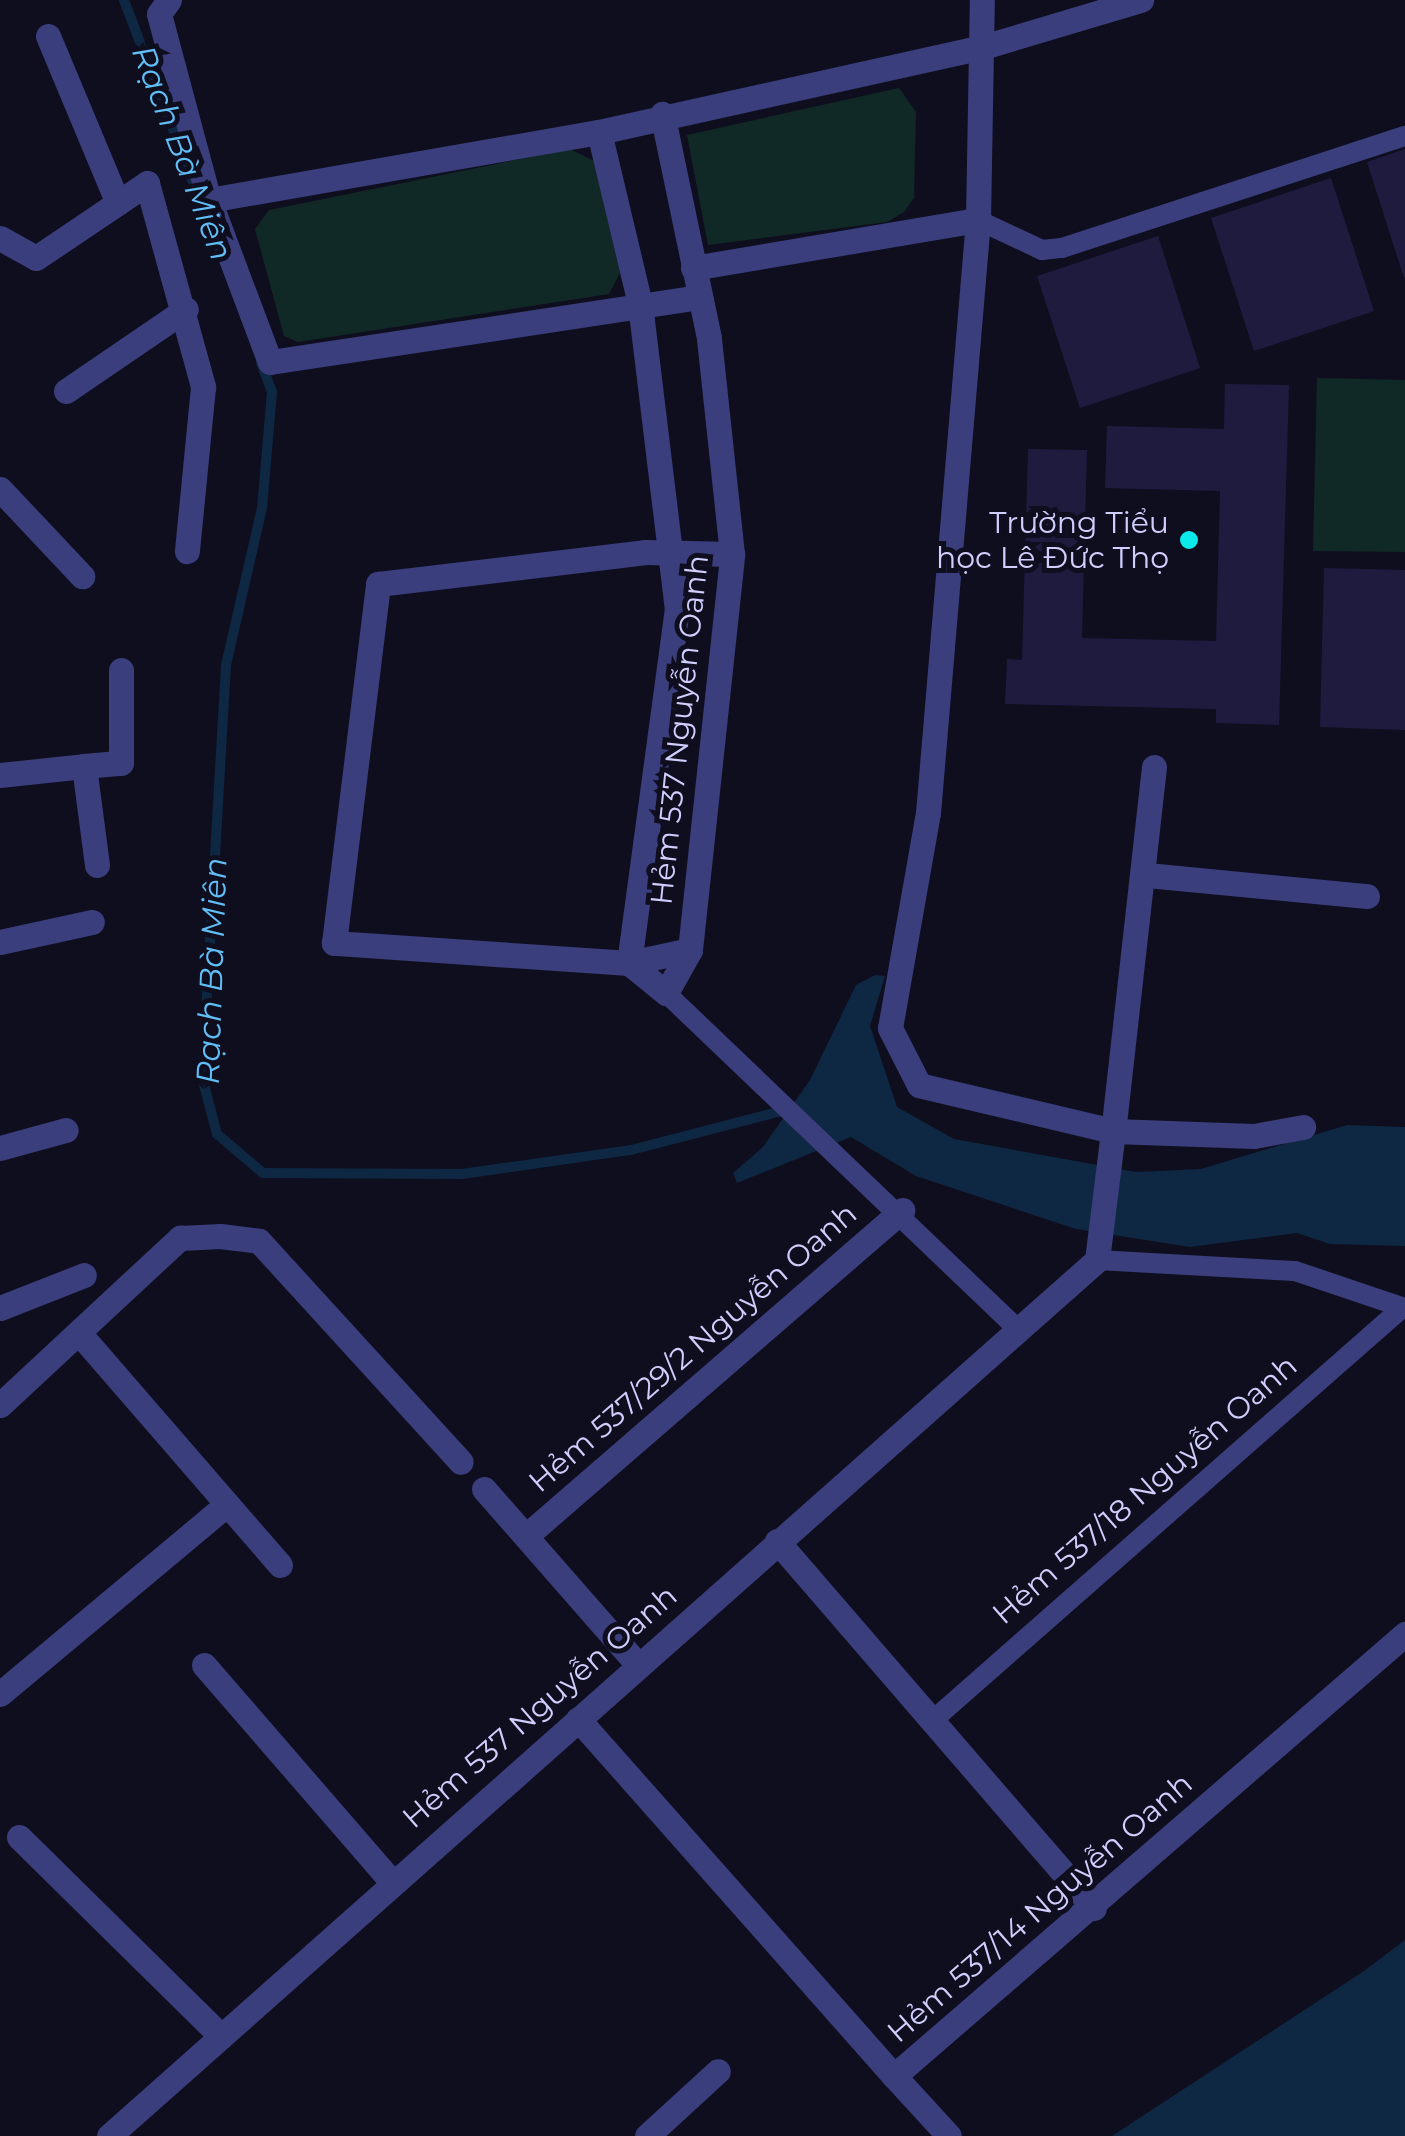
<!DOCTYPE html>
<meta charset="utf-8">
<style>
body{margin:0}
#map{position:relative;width:1405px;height:2136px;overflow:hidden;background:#0f0e1f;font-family:Montserrat,sans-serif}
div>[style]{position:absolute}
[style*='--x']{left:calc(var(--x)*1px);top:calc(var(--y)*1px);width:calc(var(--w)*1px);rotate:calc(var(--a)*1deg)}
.green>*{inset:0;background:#112926}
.water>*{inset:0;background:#0e2742}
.stream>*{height:10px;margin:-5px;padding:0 5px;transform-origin:5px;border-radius:5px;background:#0e2742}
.building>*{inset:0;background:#1f1b3f}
.lane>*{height:20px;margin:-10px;padding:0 10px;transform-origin:10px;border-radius:10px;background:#3b3e7c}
.street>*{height:25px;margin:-12.5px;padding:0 12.5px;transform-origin:12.5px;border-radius:12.5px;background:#3b3e7c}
.dots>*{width:28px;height:28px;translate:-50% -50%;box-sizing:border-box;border:5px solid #0f0e1f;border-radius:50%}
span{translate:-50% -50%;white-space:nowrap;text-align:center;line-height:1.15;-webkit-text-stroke:10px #0f0e1f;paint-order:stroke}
.poi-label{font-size:30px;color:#cfcefd}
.right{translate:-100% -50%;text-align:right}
.street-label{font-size:30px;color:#cfcefd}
.water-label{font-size:32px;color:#61bff7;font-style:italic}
</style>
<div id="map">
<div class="green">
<div style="clip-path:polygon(899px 88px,916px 112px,914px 198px,904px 212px,887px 222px,708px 245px,687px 135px)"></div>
<div style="clip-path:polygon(570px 149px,594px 161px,620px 273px,609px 294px,298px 342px,284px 336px,255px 229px,269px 210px)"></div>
<div style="clip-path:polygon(1317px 378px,1405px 380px,1405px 552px,1313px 551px)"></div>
</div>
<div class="water">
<div style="clip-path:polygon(875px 975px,885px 976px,870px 1026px,897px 1107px,954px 1139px,1136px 1172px,1201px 1169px,1347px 1125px,1405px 1127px,1405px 1246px,1330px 1244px,1297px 1233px,1190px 1247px,1076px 1229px,916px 1176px,851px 1137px,737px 1183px,733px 1173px,763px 1147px,810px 1080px,856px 985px)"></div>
<div style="clip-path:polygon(1405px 1940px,1405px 2136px,1112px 2136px,1364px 1971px)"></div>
</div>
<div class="stream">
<div style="--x:124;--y:0;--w:196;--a:69.3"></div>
<div style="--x:261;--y:363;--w:31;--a:69"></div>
<div style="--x:272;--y:392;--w:116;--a:94.9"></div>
<div style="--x:262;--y:508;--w:161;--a:102.9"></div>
<div style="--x:226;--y:665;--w:413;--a:93.3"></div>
<div style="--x:202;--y:1077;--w:59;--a:75.3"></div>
<div style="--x:217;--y:1134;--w:60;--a:40.3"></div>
<div style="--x:263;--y:1173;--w:199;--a:0.3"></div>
<div style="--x:462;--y:1174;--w:171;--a:-8.1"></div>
<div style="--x:631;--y:1150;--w:163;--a:-14.5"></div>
</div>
<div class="building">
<div style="clip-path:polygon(1405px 149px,1405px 277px,1404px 278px,1367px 162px)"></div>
<div style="clip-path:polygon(1331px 178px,1374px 311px,1254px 351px,1211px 218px)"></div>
<div style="clip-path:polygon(1158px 236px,1200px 368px,1080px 408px,1037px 276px)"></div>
<div style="clip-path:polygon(1225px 384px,1289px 385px,1279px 725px,1216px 723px,1216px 709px,1005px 704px,1007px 659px,1022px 660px,1028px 449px,1087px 450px,1082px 638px,1216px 641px,1220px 491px,1105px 488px,1107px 426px,1224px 429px)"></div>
<div style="clip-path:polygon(1324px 568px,1405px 570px,1405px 730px,1320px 727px)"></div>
</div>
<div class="lane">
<div style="--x:978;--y:220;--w:71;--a:25.1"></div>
<div style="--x:1042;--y:250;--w:20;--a:-6"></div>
<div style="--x:1062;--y:248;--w:361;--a:-18.1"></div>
<div style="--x:666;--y:993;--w:483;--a:43.7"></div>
<div style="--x:1097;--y:1260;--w:198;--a:3.2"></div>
<div style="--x:1295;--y:1271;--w:116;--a:18.6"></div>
<div style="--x:932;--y:1721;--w:626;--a:-41.31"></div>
</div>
<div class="street">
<div style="--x:169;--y:0;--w:17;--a:126"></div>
<div style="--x:159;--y:14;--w:193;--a:75"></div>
<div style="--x:209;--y:200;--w:173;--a:69.4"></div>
<div style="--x:270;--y:362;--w:435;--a:-8.6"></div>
<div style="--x:48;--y:36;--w:181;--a:67.3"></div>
<div style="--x:599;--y:132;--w:177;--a:76.6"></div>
<div style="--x:640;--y:304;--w:306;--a:83.1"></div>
<div style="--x:677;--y:608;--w:358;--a:97.7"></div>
<div style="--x:629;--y:963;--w:48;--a:39"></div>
<div style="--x:666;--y:993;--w:49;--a:-60.8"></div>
<div style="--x:690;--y:950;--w:398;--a:-83.9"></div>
<div style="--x:732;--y:554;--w:217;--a:-96.1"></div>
<div style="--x:709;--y:338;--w:229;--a:-101.8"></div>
<div style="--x:209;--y:200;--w:396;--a:-9.9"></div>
<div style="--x:599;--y:132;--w:393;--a:-12.5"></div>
<div style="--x:983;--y:47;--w:165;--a:-16.6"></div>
<div style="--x:0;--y:238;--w:41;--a:29.1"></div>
<div style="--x:36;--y:258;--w:134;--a:-34"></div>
<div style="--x:147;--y:183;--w:212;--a:74.6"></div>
<div style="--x:203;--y:387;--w:165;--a:95.6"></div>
<div style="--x:693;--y:268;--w:289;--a:-9.6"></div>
<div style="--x:66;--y:391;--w:145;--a:-34.3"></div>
<div style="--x:0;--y:489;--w:120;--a:46.7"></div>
<div style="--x:1154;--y:767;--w:366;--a:96.4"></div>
<div style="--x:1113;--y:1131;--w:141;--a:2"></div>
<div style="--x:1254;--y:1136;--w:50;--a:-10.4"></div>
<div style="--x:0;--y:775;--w:84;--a:-6.1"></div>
<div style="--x:97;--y:865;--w:100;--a:-97.5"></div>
<div style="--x:84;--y:766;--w:37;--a:-5"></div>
<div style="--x:121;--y:763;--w:93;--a:-90"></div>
<div style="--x:1147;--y:875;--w:221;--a:5.5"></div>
<div style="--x:0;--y:942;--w:94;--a:-12.3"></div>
<div style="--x:690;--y:950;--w:62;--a:168"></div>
<div style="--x:629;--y:963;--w:296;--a:-176.1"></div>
<div style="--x:334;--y:943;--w:362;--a:-83"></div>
<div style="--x:378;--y:584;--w:270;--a:-6.8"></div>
<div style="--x:646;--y:552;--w:86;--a:1.3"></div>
<div style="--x:0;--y:1148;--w:68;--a:-15.3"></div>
<div style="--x:0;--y:1308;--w:90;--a:-21.4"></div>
<div style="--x:79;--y:1333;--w:307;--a:49.1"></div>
<div style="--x:0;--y:1405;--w:246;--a:-42.9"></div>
<div style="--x:180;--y:1238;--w:40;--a:-2.9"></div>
<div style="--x:220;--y:1236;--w:39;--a:7"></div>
<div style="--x:259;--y:1241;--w:299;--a:47.6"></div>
<div style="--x:484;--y:1489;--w:234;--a:48.8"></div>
<div style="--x:526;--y:1536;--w:498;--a:-40.9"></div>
<div style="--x:777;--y:1541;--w:485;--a:49.2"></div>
<div style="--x:204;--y:1665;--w:286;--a:49.1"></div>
<div style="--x:0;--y:1694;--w:296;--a:-39.9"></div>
<div style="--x:578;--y:1719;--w:477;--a:48.5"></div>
<div style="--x:894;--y:2076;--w:676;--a:-40.86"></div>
<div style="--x:19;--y:1837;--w:282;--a:44.6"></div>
<div style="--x:894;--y:2076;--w:81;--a:47.5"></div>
<div style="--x:109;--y:2136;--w:1320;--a:-41.56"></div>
<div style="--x:1097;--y:1260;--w:130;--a:-82.9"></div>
<div style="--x:1113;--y:1131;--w:199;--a:-166.7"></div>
<div style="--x:919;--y:1085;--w:64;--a:-117"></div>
<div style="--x:890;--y:1028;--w:218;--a:-80"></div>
<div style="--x:928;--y:813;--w:595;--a:-85.18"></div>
<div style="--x:978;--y:220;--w:220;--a:-89"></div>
<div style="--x:647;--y:2136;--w:96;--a:-42.5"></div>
</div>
<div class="dots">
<div style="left:1189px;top:540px;background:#0be9eb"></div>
</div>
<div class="poi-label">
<span class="right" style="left:1169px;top:540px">Trường Tiểu<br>học Lê Đức Thọ</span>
</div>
<div class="street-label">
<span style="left:680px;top:730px;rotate:-84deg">Hẻm 537 Nguyễn Oanh</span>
<span style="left:693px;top:1348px;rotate:-41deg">Hẻm 537/29/2 Nguyễn Oanh</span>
<span style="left:1145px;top:1490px;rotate:-41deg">Hẻm 537/18 Nguyễn Oanh</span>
<span style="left:540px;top:1707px;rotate:-41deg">Hẻm 537 Nguyễn Oanh</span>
<span style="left:1040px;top:1908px;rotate:-41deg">Hẻm 537/14 Nguyễn Oanh</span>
</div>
<div class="water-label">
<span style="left:182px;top:153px;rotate:69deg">Rạch Bà Miên</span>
<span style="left:212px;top:971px;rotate:-88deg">Rạch Bà Miên</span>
</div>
</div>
